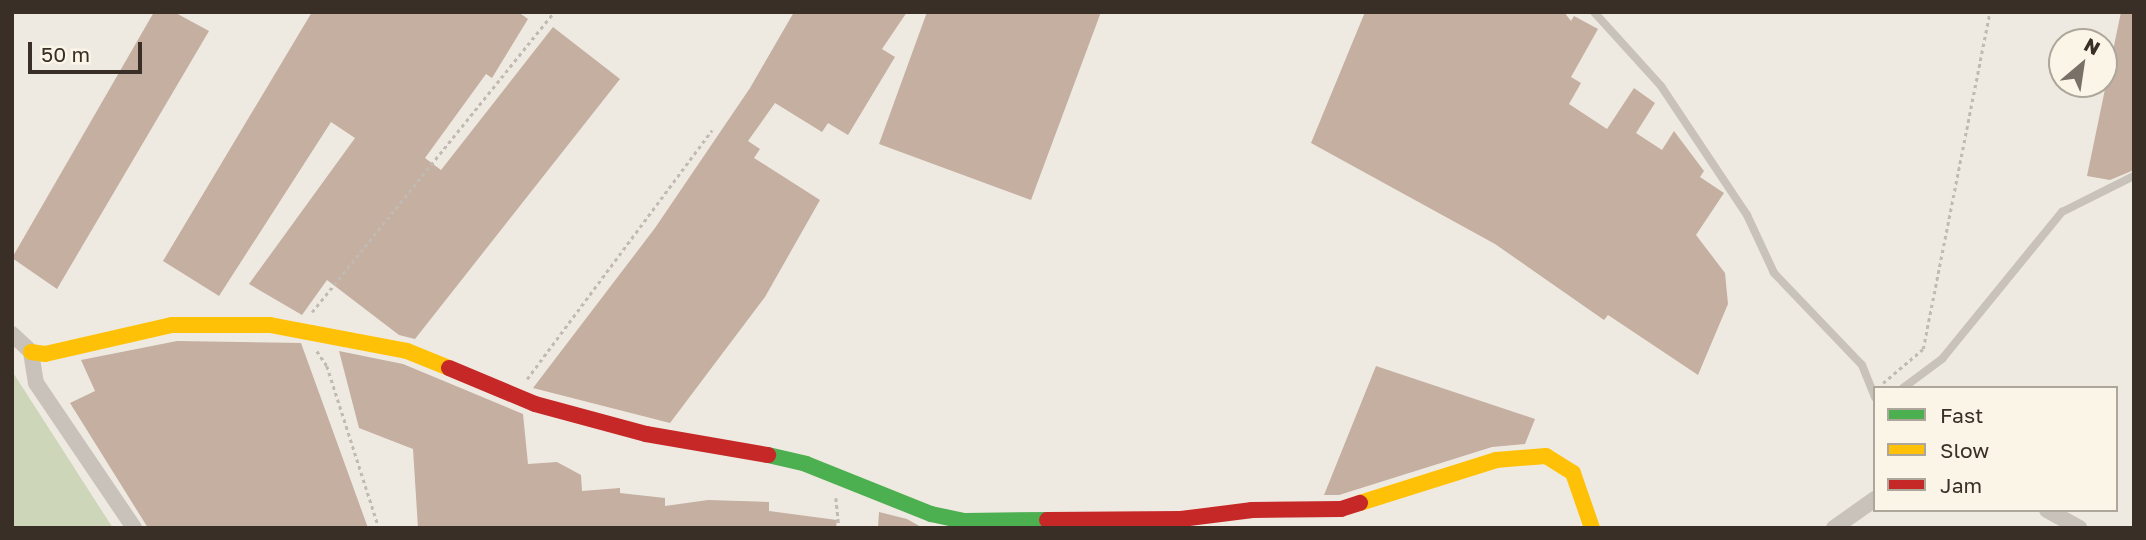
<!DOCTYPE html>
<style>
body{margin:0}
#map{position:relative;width:2146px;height:540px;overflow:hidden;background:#efeae1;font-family:"Golos Text",sans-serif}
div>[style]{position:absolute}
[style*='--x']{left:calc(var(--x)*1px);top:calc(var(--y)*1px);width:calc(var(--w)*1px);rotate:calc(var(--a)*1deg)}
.green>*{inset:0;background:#cdd6b9}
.building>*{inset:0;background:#c4afa1}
.path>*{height:2.5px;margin-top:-1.25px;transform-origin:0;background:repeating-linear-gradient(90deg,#c1bab2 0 3.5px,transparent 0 7px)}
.lane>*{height:8px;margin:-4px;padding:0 4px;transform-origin:4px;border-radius:4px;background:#c8c2ba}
.street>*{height:16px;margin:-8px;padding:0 8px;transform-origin:8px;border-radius:8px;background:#c8c2ba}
.fast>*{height:16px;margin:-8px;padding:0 8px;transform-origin:8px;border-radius:8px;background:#4caf50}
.slow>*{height:16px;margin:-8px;padding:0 8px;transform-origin:8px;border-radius:8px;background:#ffc107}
.jam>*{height:16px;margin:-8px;padding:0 8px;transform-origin:8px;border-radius:8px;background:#c62828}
span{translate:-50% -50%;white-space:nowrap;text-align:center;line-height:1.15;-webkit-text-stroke:5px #fbf5e8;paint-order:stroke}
.frame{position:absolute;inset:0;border:14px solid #392f27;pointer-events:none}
.legend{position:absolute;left:1873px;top:386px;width:245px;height:126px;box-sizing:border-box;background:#fbf5e8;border:2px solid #ada69b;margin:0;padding:9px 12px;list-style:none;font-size:21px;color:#392f27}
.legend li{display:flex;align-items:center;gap:14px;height:35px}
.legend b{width:35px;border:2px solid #ada69b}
.north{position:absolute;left:2048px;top:28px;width:70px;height:70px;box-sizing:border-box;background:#fbf5e8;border:2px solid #ada69b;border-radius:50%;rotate:29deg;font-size:19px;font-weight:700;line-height:28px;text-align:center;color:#392f27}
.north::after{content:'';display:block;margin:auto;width:24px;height:32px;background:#797068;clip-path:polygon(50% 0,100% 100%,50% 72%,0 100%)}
.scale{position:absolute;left:28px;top:42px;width:114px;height:32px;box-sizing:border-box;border:4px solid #392f27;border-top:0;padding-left:9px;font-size:21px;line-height:24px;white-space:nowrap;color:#392f27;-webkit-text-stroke:5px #fbf5e8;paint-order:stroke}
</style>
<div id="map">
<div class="green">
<div style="clip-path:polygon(12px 371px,102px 511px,113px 528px,12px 528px)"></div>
</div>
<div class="building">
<div style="clip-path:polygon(154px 12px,174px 12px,209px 31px,57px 289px,12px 258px)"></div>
<div style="clip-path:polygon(312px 12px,518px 12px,528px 19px,492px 78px,486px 74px,425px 158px,441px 170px,553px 27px,620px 79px,415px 339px,399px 335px,327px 280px,302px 315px,249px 284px,355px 138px,331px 122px,219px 296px,163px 261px)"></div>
<div style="clip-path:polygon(794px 12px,907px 12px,882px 49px,895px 57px,848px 135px,828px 123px,822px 132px,775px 103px,748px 141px,760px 149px,754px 158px,820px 200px,765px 297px,670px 423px,533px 388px,655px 228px,750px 88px)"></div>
<div style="clip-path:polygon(927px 12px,1101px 12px,1031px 200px,879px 144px)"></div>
<div style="clip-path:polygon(1365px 12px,1564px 12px,1571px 21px,1574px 16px,1598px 29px,1571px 77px,1581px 83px,1569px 104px,1607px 129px,1634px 88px,1655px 103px,1636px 133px,1662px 150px,1674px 131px,1704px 171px,1700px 177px,1724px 193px,1696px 235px,1725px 273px,1728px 304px,1698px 375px,1608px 315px,1604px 320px,1495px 244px,1311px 143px)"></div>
<div style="clip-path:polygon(2121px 12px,2134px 12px,2134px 170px,2110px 180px,2087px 176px)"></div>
<div style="clip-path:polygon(177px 341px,301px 343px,368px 528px,148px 528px,70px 403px,95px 391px,81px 360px)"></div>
<div style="clip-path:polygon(339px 351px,403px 364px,523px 414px,528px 464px,557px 462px,581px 475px,582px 491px,620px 488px,620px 493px,665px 498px,665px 506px,708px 500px,769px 502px,769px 511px,837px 520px,836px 528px,418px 528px,413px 449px,359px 428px)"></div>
<div style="clip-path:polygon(1376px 366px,1535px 419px,1525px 444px,1492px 447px,1339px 495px,1324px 495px)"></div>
<div style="clip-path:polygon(879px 512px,907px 519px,923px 528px,878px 528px)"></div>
</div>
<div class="path">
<div style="--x:312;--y:312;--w:385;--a:-51.1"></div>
<div style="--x:317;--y:351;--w:18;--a:56"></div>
<div style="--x:327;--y:366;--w:170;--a:72.2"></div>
<div style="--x:527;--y:379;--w:310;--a:-53.4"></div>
<div style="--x:1883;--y:383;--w:52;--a:-40.4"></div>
<div style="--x:1923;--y:349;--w:344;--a:-78.8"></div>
<div style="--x:836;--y:498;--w:30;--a:84"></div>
</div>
<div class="lane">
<div style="--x:1594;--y:12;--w:100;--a:47.8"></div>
<div style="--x:1661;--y:86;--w:155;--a:56.3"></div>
<div style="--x:1747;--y:215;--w:64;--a:65"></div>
<div style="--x:1774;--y:273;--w:127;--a:46.3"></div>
<div style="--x:1862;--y:365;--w:35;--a:68"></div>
<div style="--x:1903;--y:388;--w:49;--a:-36.6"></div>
<div style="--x:1942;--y:359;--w:190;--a:-50.8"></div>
<div style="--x:2062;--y:212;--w:80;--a:-26.6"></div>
</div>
<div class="street">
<div style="--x:12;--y:334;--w:26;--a:43"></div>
<div style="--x:31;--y:352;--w:31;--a:81"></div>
<div style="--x:36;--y:383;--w:175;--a:55.9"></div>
<div style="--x:2047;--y:510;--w:37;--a:29"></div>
<div style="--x:1834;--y:528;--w:50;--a:-35.3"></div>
</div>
<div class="fast">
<div style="--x:768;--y:455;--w:39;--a:13"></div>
<div style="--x:806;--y:464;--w:135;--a:21.8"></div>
<div style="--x:931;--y:514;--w:34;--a:12"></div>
<div style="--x:964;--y:521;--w:83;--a:-0.7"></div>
</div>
<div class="slow">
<div style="--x:31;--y:352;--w:14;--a:8"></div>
<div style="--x:45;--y:354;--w:130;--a:-12.9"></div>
<div style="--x:172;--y:325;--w:98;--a:0"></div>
<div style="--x:270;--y:325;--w:139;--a:10.7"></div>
<div style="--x:407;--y:351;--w:45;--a:22"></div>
<div style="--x:1360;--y:503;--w:143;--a:-17.5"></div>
<div style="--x:1496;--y:460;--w:50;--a:-4.6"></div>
<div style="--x:1546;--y:456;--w:32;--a:32"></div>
<div style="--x:1573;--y:473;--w:58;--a:70.9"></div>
</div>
<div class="jam">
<div style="--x:449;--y:368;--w:93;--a:22.7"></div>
<div style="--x:535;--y:404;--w:115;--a:15.1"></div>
<div style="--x:646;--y:434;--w:124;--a:9.8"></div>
<div style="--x:1047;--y:520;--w:134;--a:-0.4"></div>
<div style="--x:1181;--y:519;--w:72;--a:-7.2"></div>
<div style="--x:1252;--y:510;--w:89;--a:-0.6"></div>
<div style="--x:1341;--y:509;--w:20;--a:-18"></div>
</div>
<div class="frame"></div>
<ul class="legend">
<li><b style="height:9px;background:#4caf50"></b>Fast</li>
<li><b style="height:9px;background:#ffc107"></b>Slow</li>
<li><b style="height:9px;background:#c62828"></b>Jam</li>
</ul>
<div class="north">N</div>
<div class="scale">50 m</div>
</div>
